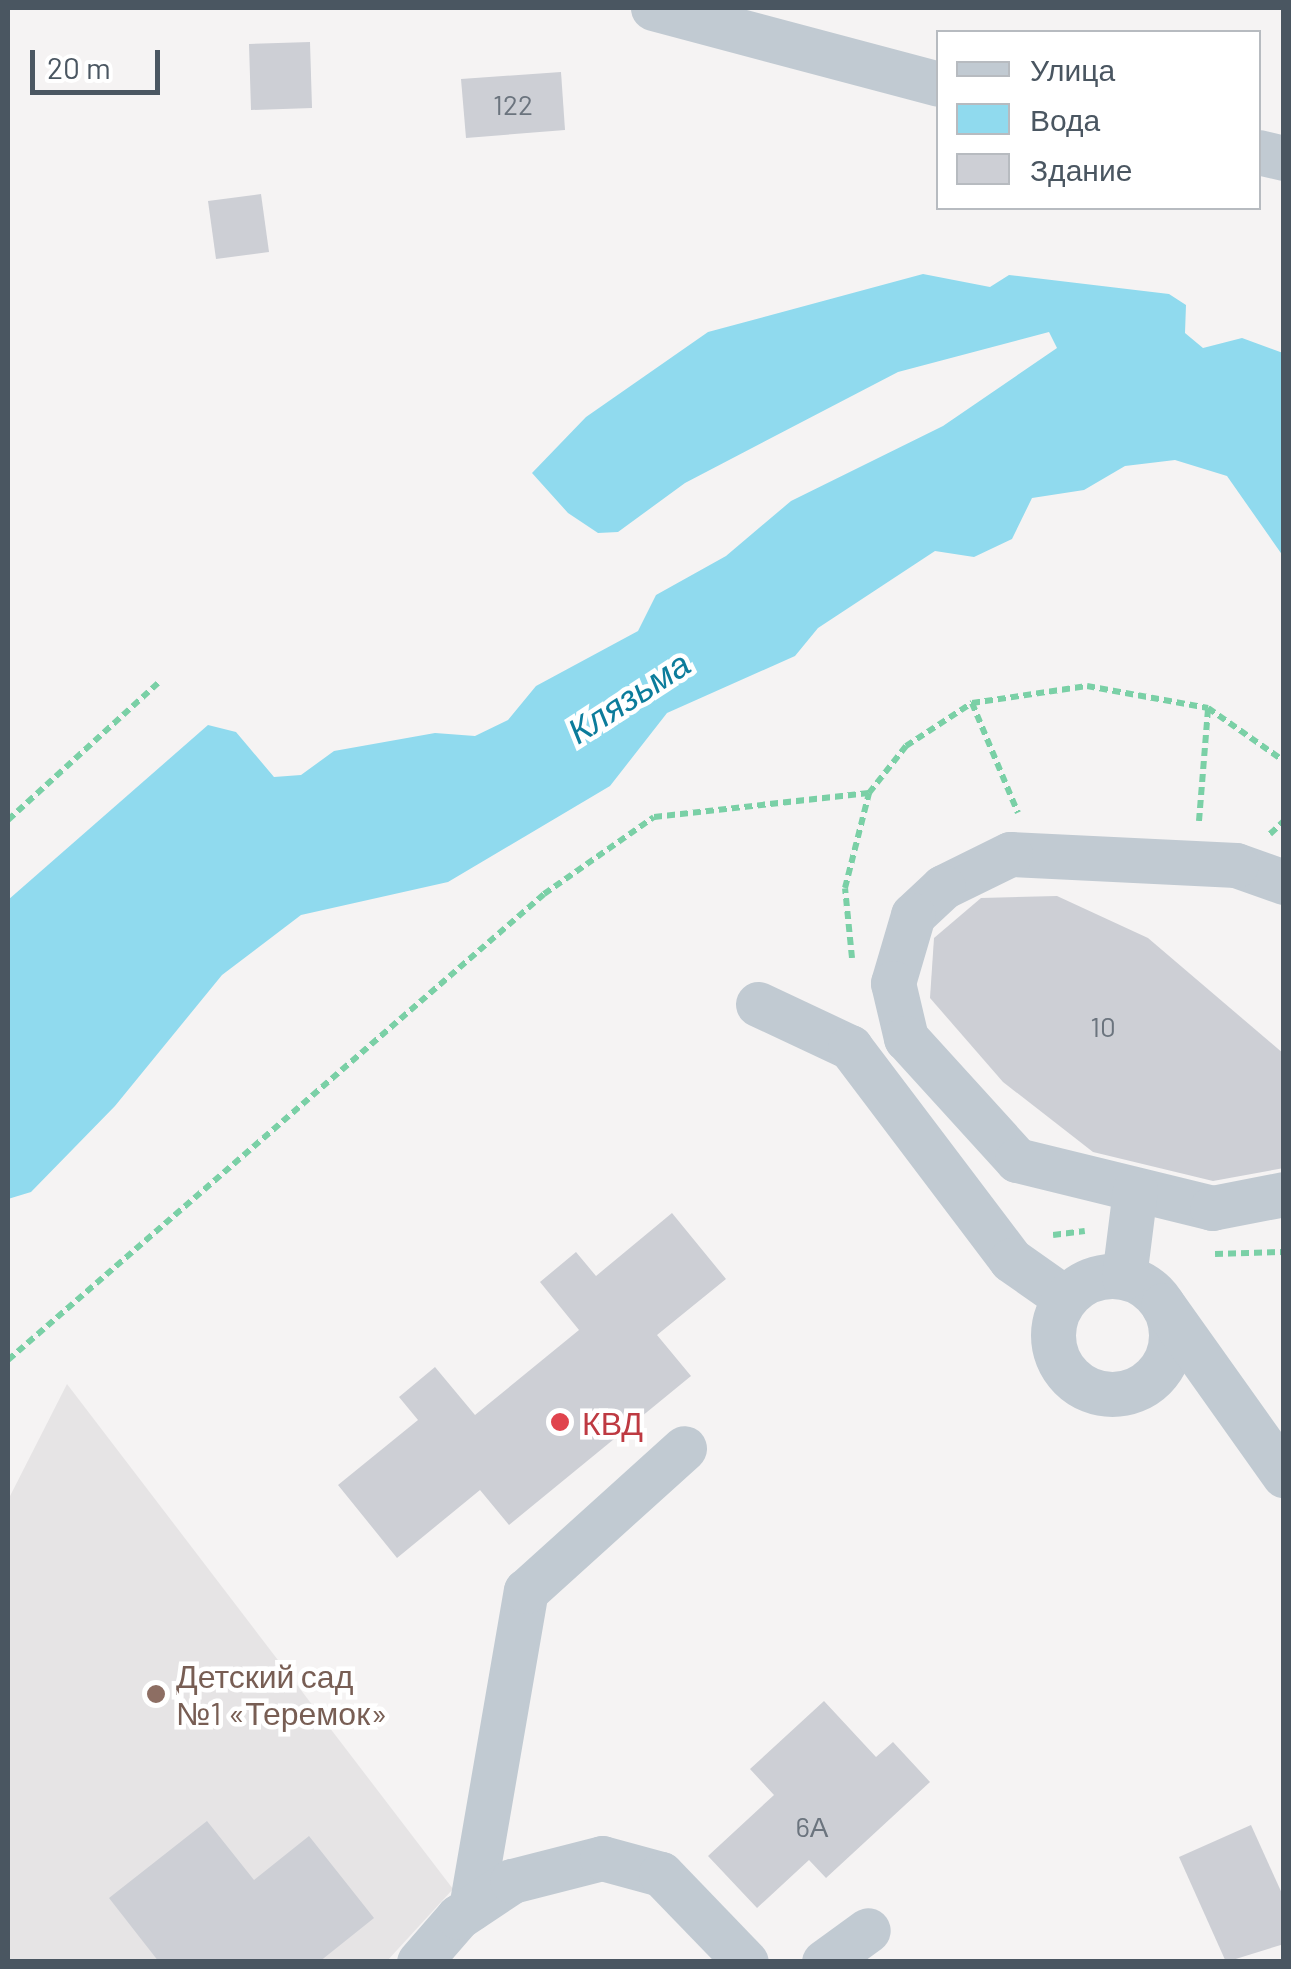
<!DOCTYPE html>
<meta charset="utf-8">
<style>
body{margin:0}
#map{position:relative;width:1291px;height:1969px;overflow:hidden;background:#f5f3f3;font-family:Barlow,sans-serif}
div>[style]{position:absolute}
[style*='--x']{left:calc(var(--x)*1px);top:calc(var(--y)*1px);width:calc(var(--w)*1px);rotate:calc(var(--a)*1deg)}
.education>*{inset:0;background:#e6e4e5}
.water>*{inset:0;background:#90daee}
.building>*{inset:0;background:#cdcfd5}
.path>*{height:6px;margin-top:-3px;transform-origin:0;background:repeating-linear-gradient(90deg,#7ad0a6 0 8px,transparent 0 13px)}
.minor>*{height:45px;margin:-22.5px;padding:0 22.5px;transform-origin:22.5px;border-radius:22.5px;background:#c1cad2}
.minor>.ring{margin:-22.5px;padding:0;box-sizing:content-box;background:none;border:45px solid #c1cad2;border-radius:50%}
.dots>*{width:28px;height:28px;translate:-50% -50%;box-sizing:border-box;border:5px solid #fff;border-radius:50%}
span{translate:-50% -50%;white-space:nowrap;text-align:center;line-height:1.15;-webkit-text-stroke:9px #fff;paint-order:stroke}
.number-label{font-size:28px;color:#6b747e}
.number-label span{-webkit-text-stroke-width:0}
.health-label{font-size:32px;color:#be3a42}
.left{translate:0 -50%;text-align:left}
.education-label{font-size:32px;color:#785e54}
.water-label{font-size:35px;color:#0c7c9b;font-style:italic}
.frame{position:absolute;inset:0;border:10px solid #4a5661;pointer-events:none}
.legend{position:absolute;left:936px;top:30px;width:325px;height:180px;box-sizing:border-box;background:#fff;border:2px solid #b7bbc0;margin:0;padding:12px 18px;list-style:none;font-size:30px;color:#4a5661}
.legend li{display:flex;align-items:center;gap:20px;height:50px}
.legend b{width:50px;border:2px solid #b7bbc0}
.scale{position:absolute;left:30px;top:50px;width:130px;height:45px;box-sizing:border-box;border:5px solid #4a5661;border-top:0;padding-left:12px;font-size:30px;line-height:35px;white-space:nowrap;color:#4a5661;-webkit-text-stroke:8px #fff;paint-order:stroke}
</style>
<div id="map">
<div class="education">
<div style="clip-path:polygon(67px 1384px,453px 1889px,387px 1961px,8px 1961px,8px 1500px)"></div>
</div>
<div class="water">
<div style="clip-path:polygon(923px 274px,990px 287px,1009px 275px,1169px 294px,1186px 305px,1185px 333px,1203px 348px,1242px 338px,1283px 353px,1283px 556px,1227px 476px,1175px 460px,1125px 466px,1084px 490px,1032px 498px,1012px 539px,974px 557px,935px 551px,818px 628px,795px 656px,667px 713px,610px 786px,448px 882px,301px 915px,222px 975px,115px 1106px,31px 1192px,8px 1199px,8px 900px,208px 725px,236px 732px,274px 777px,301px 775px,334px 751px,435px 733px,475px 736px,508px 720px,536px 686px,638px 631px,656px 595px,726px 556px,791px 501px,943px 426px,1057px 348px,1049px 332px,898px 372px,685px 483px,618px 532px,598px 533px,568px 513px,532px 473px,586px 417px,708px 332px)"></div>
</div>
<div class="building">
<div style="clip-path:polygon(310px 42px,312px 108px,251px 110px,249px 44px)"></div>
<div style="clip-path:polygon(561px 72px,565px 130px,466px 138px,461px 79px)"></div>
<div style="clip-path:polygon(261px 194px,269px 252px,216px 259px,208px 201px)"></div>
<div style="clip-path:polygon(1057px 896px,1148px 938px,1284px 1054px,1284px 1168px,1213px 1181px,1093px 1152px,1003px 1082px,930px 998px,934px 938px,981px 898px)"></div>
<div style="clip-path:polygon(672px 1213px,726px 1279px,657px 1335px,691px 1376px,509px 1525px,480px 1490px,397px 1558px,338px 1485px,418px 1420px,399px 1397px,435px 1367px,475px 1415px,579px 1330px,540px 1282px,576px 1252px,596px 1276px)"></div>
<div style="clip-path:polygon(824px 1701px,876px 1757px,893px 1742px,930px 1782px,826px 1878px,809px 1860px,757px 1908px,708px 1856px,774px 1795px,750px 1769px)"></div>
<div style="clip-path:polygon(207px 1821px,254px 1880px,309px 1836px,374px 1918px,319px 1962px,159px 1962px,109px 1898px)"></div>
<div style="clip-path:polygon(1251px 1825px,1284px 1898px,1284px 1944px,1226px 1962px,1179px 1857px)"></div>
</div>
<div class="path">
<div style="--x:972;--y:703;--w:119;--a:67.3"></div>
<div style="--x:8;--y:820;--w:206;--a:-42.4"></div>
<div style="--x:1199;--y:821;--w:112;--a:-85.4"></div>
<div style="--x:1270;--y:834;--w:19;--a:-43"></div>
<div style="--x:852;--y:958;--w:70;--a:-95.7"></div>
<div style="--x:845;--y:888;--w:98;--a:-75.8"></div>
<div style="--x:869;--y:793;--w:60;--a:-51.8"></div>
<div style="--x:906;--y:746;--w:79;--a:-33.1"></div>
<div style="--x:972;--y:703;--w:116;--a:-8.4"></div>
<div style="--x:1087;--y:686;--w:123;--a:10.3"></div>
<div style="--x:1208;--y:708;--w:93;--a:34.9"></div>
<div style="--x:1053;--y:1235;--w:32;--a:-7"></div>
<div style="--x:1215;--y:1254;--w:69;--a:-1.7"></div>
<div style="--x:8;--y:1360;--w:710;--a:-41"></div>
<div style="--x:544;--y:894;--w:134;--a:-35"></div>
<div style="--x:654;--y:817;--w:216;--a:-6.4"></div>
</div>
<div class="minor">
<div style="--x:653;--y:8;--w:295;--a:14.9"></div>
<div style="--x:1258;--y:152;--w:27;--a:13"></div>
<div style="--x:1284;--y:882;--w:51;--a:-160.5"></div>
<div style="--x:1236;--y:865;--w:226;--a:-177.2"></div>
<div style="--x:1010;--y:854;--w:75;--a:153.8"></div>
<div style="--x:943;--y:887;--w:41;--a:137"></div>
<div style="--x:913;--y:915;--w:71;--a:106.4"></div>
<div style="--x:893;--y:983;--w:57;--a:76.7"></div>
<div style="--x:906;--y:1038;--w:165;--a:47.7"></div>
<div style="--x:1017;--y:1160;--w:201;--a:13.8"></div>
<div style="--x:1212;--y:1208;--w:73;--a:-11"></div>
<div style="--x:758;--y:1004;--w:102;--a:25.1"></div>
<div style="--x:850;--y:1047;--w:267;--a:52.9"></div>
<div style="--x:1011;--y:1260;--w:66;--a:35.1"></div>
<div class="ring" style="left:1053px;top:1276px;width:73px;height:73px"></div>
<div style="--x:1124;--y:1277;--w:88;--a:-82.8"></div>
<div style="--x:1163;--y:1305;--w:209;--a:54.6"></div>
<div style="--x:471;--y:1908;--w:322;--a:-80.2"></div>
<div style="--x:526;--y:1591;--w:213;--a:-42.1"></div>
<div style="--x:419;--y:1962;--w:60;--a:-49.1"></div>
<div style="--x:458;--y:1917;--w:65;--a:-33.7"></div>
<div style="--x:512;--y:1881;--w:93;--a:-14.3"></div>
<div style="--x:602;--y:1858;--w:61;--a:15.2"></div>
<div style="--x:661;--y:1874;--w:122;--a:46"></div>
<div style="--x:824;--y:1962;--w:54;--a:-36"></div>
</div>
<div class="dots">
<div style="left:560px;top:1422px;background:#e0444e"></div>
<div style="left:156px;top:1694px;background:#8d6e63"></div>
</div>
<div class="number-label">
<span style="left:513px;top:104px">122</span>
<span style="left:1103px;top:1026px">10</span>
<span style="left:812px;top:1826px">6А</span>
</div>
<div class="health-label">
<span class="left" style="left:582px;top:1422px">КВД</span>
</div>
<div class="education-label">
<span class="left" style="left:176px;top:1694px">Детский сад<br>№1 «Теремок»</span>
</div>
<div class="water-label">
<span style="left:628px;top:696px;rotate:-33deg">Клязьма</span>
</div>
<div class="frame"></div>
<ul class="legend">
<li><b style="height:12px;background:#c1cad2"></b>Улица</li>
<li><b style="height:28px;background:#90daee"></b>Вода</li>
<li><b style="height:28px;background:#cdcfd5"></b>Здание</li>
</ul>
<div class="scale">20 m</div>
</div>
